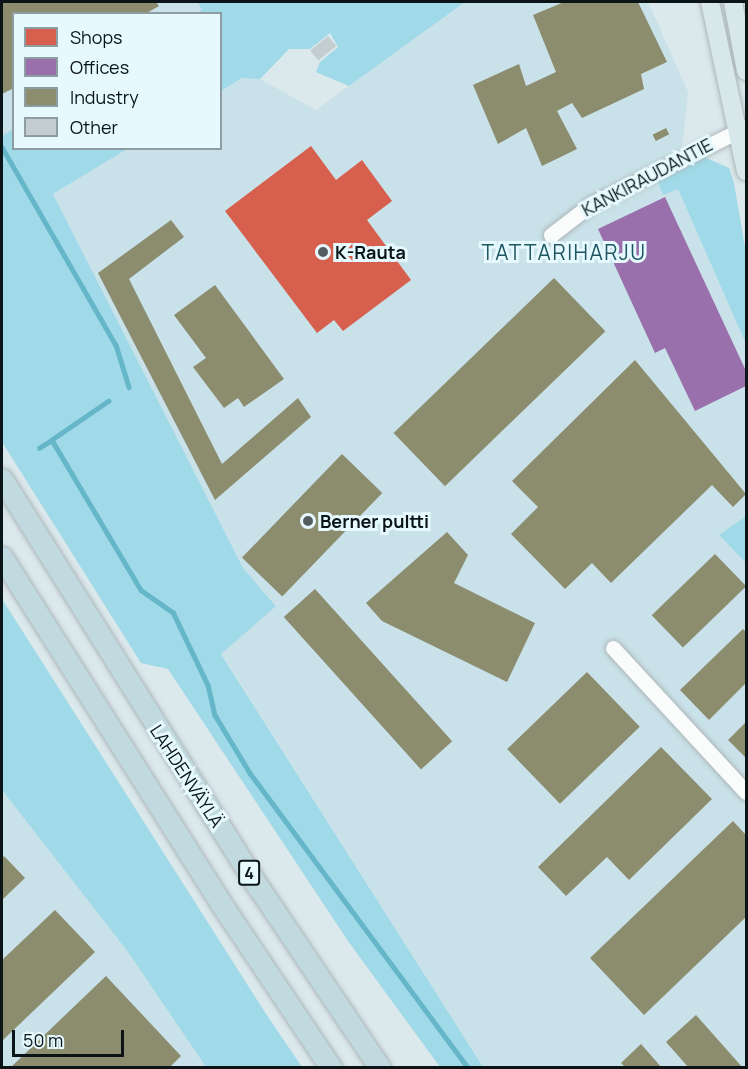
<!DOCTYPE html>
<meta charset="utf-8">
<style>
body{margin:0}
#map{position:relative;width:748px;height:1069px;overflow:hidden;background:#dbe8ec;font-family:Manrope,sans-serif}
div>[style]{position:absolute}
.built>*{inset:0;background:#c9e1e8}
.green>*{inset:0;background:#a0d9e7}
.shops>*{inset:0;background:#d6604d}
.offices>*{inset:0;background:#9970ab}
.industry>*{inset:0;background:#8c8c6e;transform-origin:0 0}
.stream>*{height:4.5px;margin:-2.25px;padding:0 2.25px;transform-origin:2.25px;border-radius:2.25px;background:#65b6c8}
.building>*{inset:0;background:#c4ced1;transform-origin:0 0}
.roads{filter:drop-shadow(0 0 2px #acb6b9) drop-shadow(0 0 2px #acb6b9)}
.minor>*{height:15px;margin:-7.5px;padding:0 7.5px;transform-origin:7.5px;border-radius:7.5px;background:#fafcfc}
.major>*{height:18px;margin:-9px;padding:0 9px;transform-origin:9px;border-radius:9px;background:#d8e8ea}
.highway>*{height:21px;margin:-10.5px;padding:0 10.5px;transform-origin:10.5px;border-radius:10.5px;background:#c0dadf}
.dots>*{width:16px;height:16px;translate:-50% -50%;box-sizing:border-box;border:3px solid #e5f9fe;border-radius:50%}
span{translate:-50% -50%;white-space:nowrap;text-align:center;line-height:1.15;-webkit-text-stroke:6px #e5f9fe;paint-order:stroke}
.shield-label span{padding:2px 4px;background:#e5f9fe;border:2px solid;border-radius:4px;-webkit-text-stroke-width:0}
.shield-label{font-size:16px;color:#0b1416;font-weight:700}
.street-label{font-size:18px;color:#0b1416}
.poi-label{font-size:18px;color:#0b1416;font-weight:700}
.left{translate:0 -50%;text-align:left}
.quarter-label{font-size:21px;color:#1f5662;letter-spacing:1.5px}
.frame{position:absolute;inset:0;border:3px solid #0b1416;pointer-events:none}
.legend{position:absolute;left:12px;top:12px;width:210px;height:138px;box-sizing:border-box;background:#e5f9fe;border:2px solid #8e9da1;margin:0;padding:8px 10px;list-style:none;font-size:18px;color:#0b1416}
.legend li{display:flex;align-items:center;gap:12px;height:30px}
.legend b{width:30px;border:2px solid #8e9da1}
.scale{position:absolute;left:12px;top:1030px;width:112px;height:27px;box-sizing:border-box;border:3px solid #0b1416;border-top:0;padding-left:8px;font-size:18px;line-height:21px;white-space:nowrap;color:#0b1416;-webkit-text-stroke:4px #e5f9fe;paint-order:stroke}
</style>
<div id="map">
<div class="built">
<i style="clip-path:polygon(2px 2px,198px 2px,202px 10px,197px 14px,14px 14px,13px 129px,2px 136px)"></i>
<i style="clip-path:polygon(465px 2px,648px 2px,688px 92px,678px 189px,746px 344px,746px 516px,719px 535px,746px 563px,746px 1067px,483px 1067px,221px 653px,276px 605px,243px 568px,53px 194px,127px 149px,220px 148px,221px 91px,242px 78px,260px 79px,316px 110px)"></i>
<i style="clip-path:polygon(2px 790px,128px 952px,206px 1067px,2px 1067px)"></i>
</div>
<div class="green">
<i style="clip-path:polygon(198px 2px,465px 2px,349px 86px,316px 72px,320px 62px,338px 47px,330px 33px,310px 49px,289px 49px,260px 79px,242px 78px,221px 91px,220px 14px,197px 13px,202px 10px)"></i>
<i style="clip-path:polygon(13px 129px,14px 148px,127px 149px,53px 194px,243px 568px,276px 606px,221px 654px,483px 1067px,440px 1067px,348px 941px,168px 669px,141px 663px,2px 442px,2px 136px)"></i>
<i style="clip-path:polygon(704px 157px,729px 168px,734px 183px,746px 253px,746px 344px,678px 189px,663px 195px,657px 179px)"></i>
<i style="clip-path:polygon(746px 516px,746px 563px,719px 535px)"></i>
<i style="clip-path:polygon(2px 599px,268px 1017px,302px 1067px,206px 1067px,128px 952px,2px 790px)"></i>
</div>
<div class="shops">
<i style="clip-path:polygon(311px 146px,336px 180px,362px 160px,392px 201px,367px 220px,411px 280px,343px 331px,334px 320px,317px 333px,225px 211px)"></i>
</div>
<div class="offices">
<i style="clip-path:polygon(665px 197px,746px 371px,746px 386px,695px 411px,665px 348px,655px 353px,598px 229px)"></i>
</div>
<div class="industry">
<i style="clip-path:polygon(2px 2px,156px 2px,159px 6px,145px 14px,14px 14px,14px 88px,2px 94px)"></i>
<i style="clip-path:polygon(564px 2px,638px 2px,667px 62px,641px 74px,644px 89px,582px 118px,572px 103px,557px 111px,577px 149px,542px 166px,526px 128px,498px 144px,473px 85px,519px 64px,526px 86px,556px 72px,533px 15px)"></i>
<i style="left:666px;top:128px;width:7px;height:15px;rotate:63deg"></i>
<i style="clip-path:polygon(171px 220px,184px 237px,129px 279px,222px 464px,298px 398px,311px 417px,215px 500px,98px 273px)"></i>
<i style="left:554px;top:278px;width:74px;height:223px;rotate:46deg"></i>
<i style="clip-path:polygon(215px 285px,284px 379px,244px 407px,238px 398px,224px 408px,193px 367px,206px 358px,174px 315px)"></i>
<i style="clip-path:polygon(635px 360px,746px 494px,733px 507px,712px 485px,611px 583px,592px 563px,565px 589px,511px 534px,538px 507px,512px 481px)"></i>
<i style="left:342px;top:454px;width:56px;height:144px;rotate:44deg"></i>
<i style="clip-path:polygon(447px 532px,468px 555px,454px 583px,535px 623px,507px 682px,382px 621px,366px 603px)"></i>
<i style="left:715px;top:554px;width:45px;height:88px;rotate:46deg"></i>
<i style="left:315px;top:589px;width:205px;height:42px;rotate:48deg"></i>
<i style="clip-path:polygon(743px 629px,746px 632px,746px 683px,709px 720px,680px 690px)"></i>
<i style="left:587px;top:672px;width:76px;height:111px;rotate:46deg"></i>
<i style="clip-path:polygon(746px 722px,746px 758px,728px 740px)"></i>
<i style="clip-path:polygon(661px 747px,712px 799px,629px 880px,607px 857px,566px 896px,538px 867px)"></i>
<i style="clip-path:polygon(733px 821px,746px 835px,746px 917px,644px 1015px,590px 958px)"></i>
<i style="clip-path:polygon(4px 856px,25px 878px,2px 900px,2px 859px)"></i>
<i style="clip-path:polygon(55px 910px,95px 952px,2px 1041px,2px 960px)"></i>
<i style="clip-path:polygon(106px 976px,181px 1056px,169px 1068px,10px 1068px)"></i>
<i style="clip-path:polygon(696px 1015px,743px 1068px,689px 1068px,666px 1042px)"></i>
<i style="clip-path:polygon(641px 1044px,662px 1068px,626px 1068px,621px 1063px)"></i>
</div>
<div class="stream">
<i style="left:2px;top:147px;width:228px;rotate:60.1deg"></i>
<i style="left:116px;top:345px;width:44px;rotate:72.8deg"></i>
<i style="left:109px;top:401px;width:69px;rotate:145.6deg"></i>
<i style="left:52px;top:440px;width:174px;rotate:59.3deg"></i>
<i style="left:141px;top:590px;width:39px;rotate:35deg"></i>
<i style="left:173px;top:612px;width:81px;rotate:64.4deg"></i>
<i style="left:208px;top:685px;width:31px;rotate:77deg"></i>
<i style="left:215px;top:715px;width:68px;rotate:58.9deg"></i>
<i style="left:250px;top:773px;width:367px;rotate:53.5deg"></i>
<i style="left:39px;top:448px;width:15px;rotate:-32deg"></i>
</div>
<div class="building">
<i style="left:328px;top:36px;width:13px;height:23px;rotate:51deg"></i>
</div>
<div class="roads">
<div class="minor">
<i style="left:551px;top:235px;width:49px;rotate:-37.6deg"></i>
<i style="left:590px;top:205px;width:174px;rotate:-26.6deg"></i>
<i style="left:613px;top:648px;width:196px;rotate:47.3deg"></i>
</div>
<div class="major">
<i style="left:710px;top:2px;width:173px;rotate:78deg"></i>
<i style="left:733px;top:2px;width:70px;rotate:79.3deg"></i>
</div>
<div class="highway">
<i style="left:2px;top:479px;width:483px;rotate:57.9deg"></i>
<i style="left:259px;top:888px;width:217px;rotate:56.1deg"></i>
<i style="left:2px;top:557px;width:419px;rotate:57.7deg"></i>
<i style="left:226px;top:911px;width:189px;rotate:56.2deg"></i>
</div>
</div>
<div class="dots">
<i style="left:323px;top:252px;background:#545e61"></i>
<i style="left:308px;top:521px;background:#545e61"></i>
</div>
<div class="shield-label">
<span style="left:249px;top:873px">4</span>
</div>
<div class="street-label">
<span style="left:647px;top:177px;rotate:-28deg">KANKIRAUDANTIE</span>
<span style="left:187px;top:776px;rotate:57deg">LAHDENVÄYLÄ</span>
</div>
<div class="poi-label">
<span class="left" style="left:335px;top:252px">K-Rauta</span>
<span class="left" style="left:320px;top:521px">Berner pultti</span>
</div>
<div class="quarter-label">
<span style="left:564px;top:252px">TATTARIHARJU</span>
</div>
<div class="frame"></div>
<ul class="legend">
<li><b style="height:16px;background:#d6604d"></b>Shops</li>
<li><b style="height:16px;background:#9970ab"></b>Offices</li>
<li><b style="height:16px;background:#8c8c6e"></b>Industry</li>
<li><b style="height:16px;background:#c4ced1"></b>Other</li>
</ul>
<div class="scale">50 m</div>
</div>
